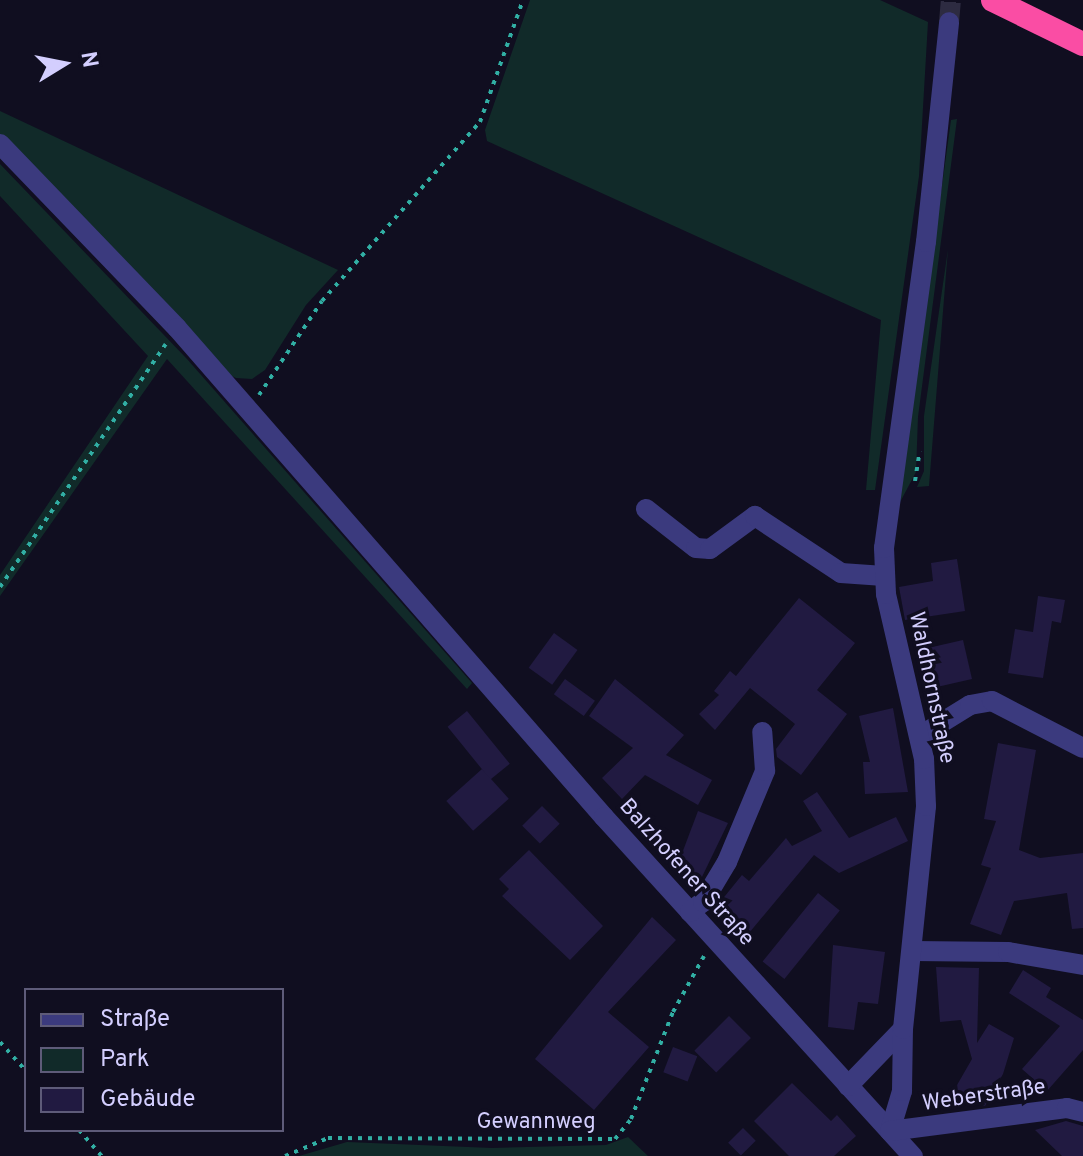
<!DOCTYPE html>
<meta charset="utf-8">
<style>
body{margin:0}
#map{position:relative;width:1083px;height:1156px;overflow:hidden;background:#100e20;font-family:Overpass,sans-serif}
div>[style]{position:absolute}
.green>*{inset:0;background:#112a29}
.building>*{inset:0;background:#211a41;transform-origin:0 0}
.minor-tunnel>*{height:20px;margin-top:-10px;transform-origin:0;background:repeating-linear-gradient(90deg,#2d2b41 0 20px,transparent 0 30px)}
.path>*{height:4px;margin-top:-2px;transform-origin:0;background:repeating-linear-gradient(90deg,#31afa4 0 4px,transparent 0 10px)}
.minor>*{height:20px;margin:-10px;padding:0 10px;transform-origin:10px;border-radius:10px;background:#3b3a7e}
.highway>*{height:24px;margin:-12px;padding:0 12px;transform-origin:12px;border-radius:12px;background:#fa4da4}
span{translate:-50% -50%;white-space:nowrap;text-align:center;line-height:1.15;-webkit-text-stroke:7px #100e20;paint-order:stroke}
.street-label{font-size:22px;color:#d3cefe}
.legend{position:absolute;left:24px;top:988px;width:260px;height:144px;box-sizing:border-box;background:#100e20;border:2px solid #5e5b79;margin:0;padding:10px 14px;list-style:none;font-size:24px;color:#d3cefe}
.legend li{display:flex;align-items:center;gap:16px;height:40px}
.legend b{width:40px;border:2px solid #5e5b79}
.north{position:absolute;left:24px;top:24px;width:80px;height:80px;-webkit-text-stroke:6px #100e20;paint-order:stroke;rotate:80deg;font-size:22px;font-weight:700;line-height:32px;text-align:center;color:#d3cefe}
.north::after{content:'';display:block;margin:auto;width:28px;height:36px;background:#d3cefe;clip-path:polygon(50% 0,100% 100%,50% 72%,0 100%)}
</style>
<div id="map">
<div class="green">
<i style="clip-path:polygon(530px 0,880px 0,928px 22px,919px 176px,875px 490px,866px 490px,881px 320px,487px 141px,485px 130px)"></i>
<i style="clip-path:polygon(0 111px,338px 270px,306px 305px,265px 370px,252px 379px,236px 378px,222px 371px,0 139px)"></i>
<i style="clip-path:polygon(957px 119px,918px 417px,916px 472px,898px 506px,951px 120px)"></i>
<i style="clip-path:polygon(0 164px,187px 359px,472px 683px,467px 689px,167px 359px,0 596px,0 575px,148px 356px,0 196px)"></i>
<i style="clip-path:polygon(948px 249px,929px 486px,917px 487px,924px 471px,924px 416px)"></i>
<i style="clip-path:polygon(628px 1137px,648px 1156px,299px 1156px,347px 1142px,492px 1148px,606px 1145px)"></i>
</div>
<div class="building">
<i style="clip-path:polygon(957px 559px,965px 611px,905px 620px,899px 587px,933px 581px,931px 563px)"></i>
<i style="clip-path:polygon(1038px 596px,1065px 600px,1061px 623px,1052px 621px,1043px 678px,1008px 673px,1015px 629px,1033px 632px)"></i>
<i style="clip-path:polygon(799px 598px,855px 643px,817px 690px,847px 714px,801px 775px,777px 757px,776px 749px,795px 724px,750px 688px,715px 730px,699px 714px,719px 695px,714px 691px,730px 671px,736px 676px)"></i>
<i style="left:554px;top:633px;width:29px;height:43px;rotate:36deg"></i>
<i style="left:963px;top:640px;width:40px;height:36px;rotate:77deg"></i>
<i style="left:565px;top:679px;width:37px;height:19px;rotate:36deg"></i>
<i style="clip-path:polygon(615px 679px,684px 735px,666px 755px,712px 780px,698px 805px,645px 775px,622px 799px,602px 778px,633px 748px,589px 716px)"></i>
<i style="clip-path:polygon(893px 708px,908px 792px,865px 794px,863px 762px,870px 762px,859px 716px)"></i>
<i style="left:467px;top:711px;width:68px;height:25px;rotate:51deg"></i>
<i style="clip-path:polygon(998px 743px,1036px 750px,1019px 850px,1040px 858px,1083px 853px,1083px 928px,1072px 929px,1067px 893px,1014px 901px,1001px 935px,970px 924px,991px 868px,981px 865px,996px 821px,984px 819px)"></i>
<i style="left:482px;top:769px;width:40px;height:48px;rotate:48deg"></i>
<i style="clip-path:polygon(817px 792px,849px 838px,896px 817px,908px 841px,839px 873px,814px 855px,744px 939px,712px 912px,742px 875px,749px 881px,786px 838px,792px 846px,822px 831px,803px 801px)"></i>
<i style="left:542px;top:806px;width:25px;height:28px;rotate:45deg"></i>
<i style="clip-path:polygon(698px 811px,728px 823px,700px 881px,675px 872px)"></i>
<i style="clip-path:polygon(529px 850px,603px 926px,570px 960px,502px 896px,509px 889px,499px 879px)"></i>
<i style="left:818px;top:893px;width:28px;height:88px;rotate:39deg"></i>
<i style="clip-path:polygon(652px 917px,676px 940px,608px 1012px,649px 1047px,594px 1110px,535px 1059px)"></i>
<i style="clip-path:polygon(833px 945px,885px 952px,878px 1004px,858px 1002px,854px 1030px,828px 1027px)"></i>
<i style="clip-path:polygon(936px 967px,979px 968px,977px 1043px,989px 1024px,1014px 1038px,1003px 1074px,985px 1106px,953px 1092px,972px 1059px,961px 1020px,940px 1022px)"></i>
<i style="clip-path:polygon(1023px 970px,1051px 988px,1046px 997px,1083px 1020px,1083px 1050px,1047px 1091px,1022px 1069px,1060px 1026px,1009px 993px)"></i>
<i style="left:729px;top:1016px;width:31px;height:49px;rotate:45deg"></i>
<i style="left:673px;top:1047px;width:26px;height:27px;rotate:21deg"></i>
<i style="clip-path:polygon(792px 1083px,831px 1121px,837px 1115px,856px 1136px,834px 1156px,789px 1156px,754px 1121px)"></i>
<i style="clip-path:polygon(1066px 1121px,1083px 1126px,1083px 1156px,1062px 1156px,1035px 1130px)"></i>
<i style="left:743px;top:1128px;width:18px;height:21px;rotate:45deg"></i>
</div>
<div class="minor-tunnel">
<i style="left:949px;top:22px;width:22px;rotate:-85deg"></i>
</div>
<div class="path">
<i style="left:259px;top:395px;width:113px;rotate:-56.2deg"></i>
<i style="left:322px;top:301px;width:239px;rotate:-48.6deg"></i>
<i style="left:480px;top:122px;width:129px;rotate:-70.6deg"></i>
<i style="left:915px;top:481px;width:30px;rotate:-81deg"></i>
<i style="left:0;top:587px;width:294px;rotate:-55.7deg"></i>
<i style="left:0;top:1042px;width:39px;rotate:48deg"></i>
<i style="left:79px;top:1130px;width:35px;rotate:49deg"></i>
<i style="left:285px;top:1156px;width:47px;rotate:-22.7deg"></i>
<i style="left:328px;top:1138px;width:287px;rotate:0.2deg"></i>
<i style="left:615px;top:1139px;width:26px;rotate:-51deg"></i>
<i style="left:631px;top:1119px;width:115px;rotate:-68.6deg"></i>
<i style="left:673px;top:1012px;width:64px;rotate:-61deg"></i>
</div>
<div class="minor">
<i style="left:0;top:144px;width:255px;rotate:46.1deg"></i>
<i style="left:177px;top:328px;width:649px;rotate:48.87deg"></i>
<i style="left:604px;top:817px;width:459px;rotate:47.7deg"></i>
<i style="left:646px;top:509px;width:63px;rotate:38deg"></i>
<i style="left:696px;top:548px;width:14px;rotate:4deg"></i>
<i style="left:710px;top:549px;width:56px;rotate:-36.3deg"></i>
<i style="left:755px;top:516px;width:103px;rotate:33.5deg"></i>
<i style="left:841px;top:573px;width:43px;rotate:4deg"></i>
<i style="left:920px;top:736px;width:59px;rotate:-31.8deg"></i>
<i style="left:970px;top:705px;width:22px;rotate:-10deg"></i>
<i style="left:992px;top:701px;width:102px;rotate:27.3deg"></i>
<i style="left:690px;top:912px;width:16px;rotate:-38deg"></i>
<i style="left:703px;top:902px;width:47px;rotate:-59deg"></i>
<i style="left:727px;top:862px;width:99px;rotate:-67.3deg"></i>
<i style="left:765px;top:771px;width:39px;rotate:-94deg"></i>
<i style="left:913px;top:951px;width:95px;rotate:0.6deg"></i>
<i style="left:1008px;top:952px;width:76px;rotate:9.8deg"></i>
<i style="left:848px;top:1086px;width:79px;rotate:-46deg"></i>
<i style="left:890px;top:1131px;width:42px;rotate:-73.3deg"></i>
<i style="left:902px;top:1091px;width:62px;rotate:-89.1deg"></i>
<i style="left:903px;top:1029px;width:224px;rotate:-84.1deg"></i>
<i style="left:926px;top:806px;width:47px;rotate:-92.4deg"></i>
<i style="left:924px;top:759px;width:169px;rotate:-103deg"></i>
<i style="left:886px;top:594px;width:46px;rotate:-92.5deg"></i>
<i style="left:884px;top:548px;width:309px;rotate:-82.2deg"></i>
<i style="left:926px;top:242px;width:221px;rotate:-84deg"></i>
<i style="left:890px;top:1131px;width:178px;rotate:-7.4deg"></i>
<i style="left:1067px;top:1108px;width:16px;rotate:14deg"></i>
</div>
<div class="highway">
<i style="left:993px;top:0;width:100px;rotate:26.1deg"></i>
</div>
<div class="street-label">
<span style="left:931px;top:688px;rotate:78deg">Waldhornstraße</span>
<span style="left:686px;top:873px;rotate:48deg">Balzhofener Straße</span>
<span style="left:984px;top:1096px;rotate:-8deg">Weberstraße</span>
<span style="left:536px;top:1123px">Gewannweg</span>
</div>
<ul class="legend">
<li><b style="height:10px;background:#3b3a7e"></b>Straße</li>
<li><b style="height:22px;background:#112a29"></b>Park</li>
<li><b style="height:22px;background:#211a41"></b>Gebäude</li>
</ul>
<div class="north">N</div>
</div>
